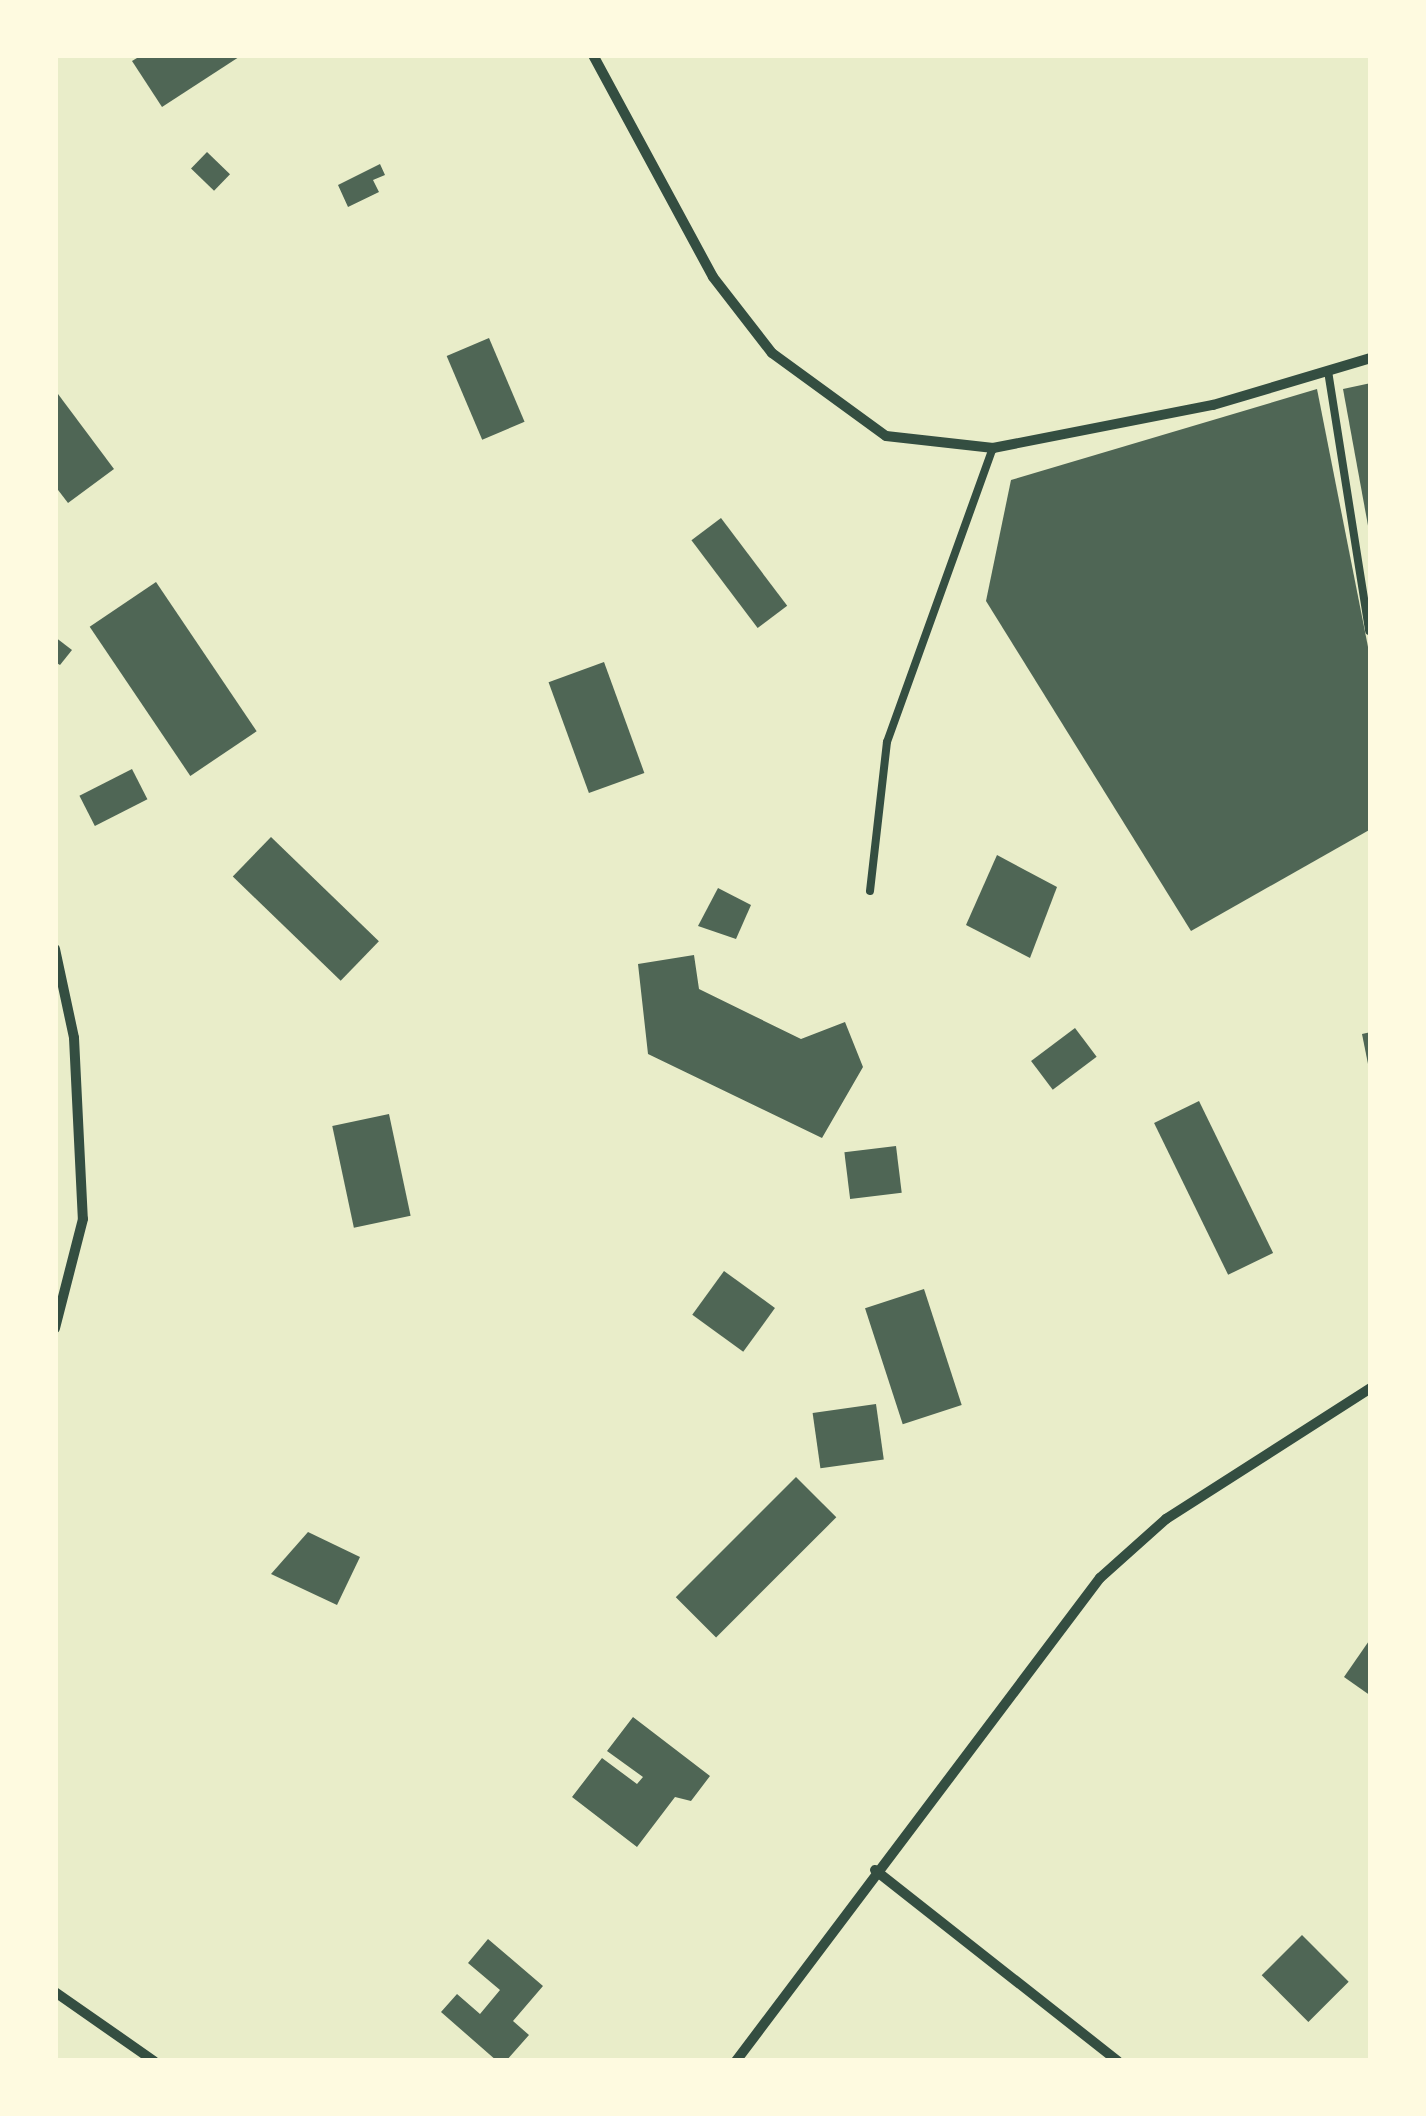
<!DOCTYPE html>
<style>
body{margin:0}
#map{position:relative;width:1426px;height:2116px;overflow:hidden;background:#e9edc9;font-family:"Open Sans",sans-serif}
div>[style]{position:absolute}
.building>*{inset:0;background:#4f6655;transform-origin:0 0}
.service>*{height:8px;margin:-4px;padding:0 4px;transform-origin:4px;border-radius:4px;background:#344e41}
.minor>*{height:10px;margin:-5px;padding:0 5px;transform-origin:5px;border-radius:5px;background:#344e41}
span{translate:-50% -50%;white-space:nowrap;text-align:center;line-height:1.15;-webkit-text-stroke:10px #fefae0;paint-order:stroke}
.frame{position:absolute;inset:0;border:58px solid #fefae0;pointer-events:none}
</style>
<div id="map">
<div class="building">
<i style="clip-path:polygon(142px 55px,242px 55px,162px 107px,132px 61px)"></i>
<i style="left:207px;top:152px;width:32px;height:23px;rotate:44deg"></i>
<i style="clip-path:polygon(380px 164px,385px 175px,373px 180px,379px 192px,348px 207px,338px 185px)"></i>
<i style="left:489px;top:338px;width:91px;height:46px;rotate:67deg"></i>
<i style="clip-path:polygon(1371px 383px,1371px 531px,1369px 531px,1343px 389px)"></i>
<i style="clip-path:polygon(1317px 389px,1371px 662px,1371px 829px,1191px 931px,986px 601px,1011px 480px)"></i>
<i style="clip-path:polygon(55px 390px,114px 469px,68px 503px,55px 486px)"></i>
<i style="left:721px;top:518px;width:110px;height:37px;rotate:53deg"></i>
<i style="left:156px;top:582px;width:180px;height:80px;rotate:56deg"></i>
<i style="clip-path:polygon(55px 637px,72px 650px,60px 665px,55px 662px)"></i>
<i style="left:604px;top:662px;width:118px;height:59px;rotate:70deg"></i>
<i style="left:132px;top:769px;width:34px;height:59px;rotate:63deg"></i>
<i style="left:271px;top:837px;width:150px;height:55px;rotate:44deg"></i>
<i style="clip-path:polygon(997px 855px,1057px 887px,1030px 958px,966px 925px)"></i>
<i style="clip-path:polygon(718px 888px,751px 905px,736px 939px,698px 926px)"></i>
<i style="clip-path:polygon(694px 955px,699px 989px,801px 1039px,845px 1022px,863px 1067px,822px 1138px,648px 1054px,638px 964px)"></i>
<i style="left:1075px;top:1028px;width:36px;height:55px;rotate:53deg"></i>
<i style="clip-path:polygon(1371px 1032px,1371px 1069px,1369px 1069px,1362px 1034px)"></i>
<i style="left:1199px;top:1101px;width:169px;height:50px;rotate:64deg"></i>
<i style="left:389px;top:1114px;width:104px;height:58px;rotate:78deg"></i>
<i style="left:896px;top:1146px;width:47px;height:52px;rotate:83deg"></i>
<i style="left:724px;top:1271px;width:63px;height:54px;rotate:36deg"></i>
<i style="left:924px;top:1289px;width:122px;height:62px;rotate:72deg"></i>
<i style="left:876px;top:1404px;width:56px;height:64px;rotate:82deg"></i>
<i style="left:796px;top:1477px;width:57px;height:170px;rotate:45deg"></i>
<i style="clip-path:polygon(308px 1532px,360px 1557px,337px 1605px,271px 1574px)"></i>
<i style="clip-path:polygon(1371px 1638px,1371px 1696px,1344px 1677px)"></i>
<i style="clip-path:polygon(633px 1717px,710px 1776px,691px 1801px,675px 1797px,637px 1847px,572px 1797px,602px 1758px,637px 1784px,643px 1777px,607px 1751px)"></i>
<i style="left:1302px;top:1935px;width:66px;height:57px;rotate:45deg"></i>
<i style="clip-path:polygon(488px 1939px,543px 1986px,513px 2021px,529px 2035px,506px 2061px,497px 2061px,441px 2012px,457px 1994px,480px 2014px,500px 1990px,468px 1963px)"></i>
</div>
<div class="service">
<i style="left:1328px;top:371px;width:263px;rotate:81deg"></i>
<i style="left:870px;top:891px;width:150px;rotate:-83.5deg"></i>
<i style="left:887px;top:742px;width:313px;rotate:-70.2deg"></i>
</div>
<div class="minor">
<i style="left:593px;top:55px;width:252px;rotate:61.6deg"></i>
<i style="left:713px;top:277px;width:96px;rotate:52.2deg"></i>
<i style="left:772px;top:353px;width:141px;rotate:36.1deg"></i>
<i style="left:886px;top:436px;width:108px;rotate:6.4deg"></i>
<i style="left:993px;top:448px;width:224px;rotate:-11.1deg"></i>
<i style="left:1213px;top:405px;width:165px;rotate:-16.6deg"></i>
<i style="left:55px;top:949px;width:91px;rotate:77.9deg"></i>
<i style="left:74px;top:1038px;width:181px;rotate:87.2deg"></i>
<i style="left:83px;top:1219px;width:113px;rotate:104.4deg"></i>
<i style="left:875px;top:1870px;width:309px;rotate:38.2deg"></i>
<i style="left:55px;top:1992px;width:121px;rotate:34.9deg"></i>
<i style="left:736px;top:2061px;width:605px;rotate:-53deg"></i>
<i style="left:1100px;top:1578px;width:89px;rotate:-41.8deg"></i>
<i style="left:1166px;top:1519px;width:243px;rotate:-32.6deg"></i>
</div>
<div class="frame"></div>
</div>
